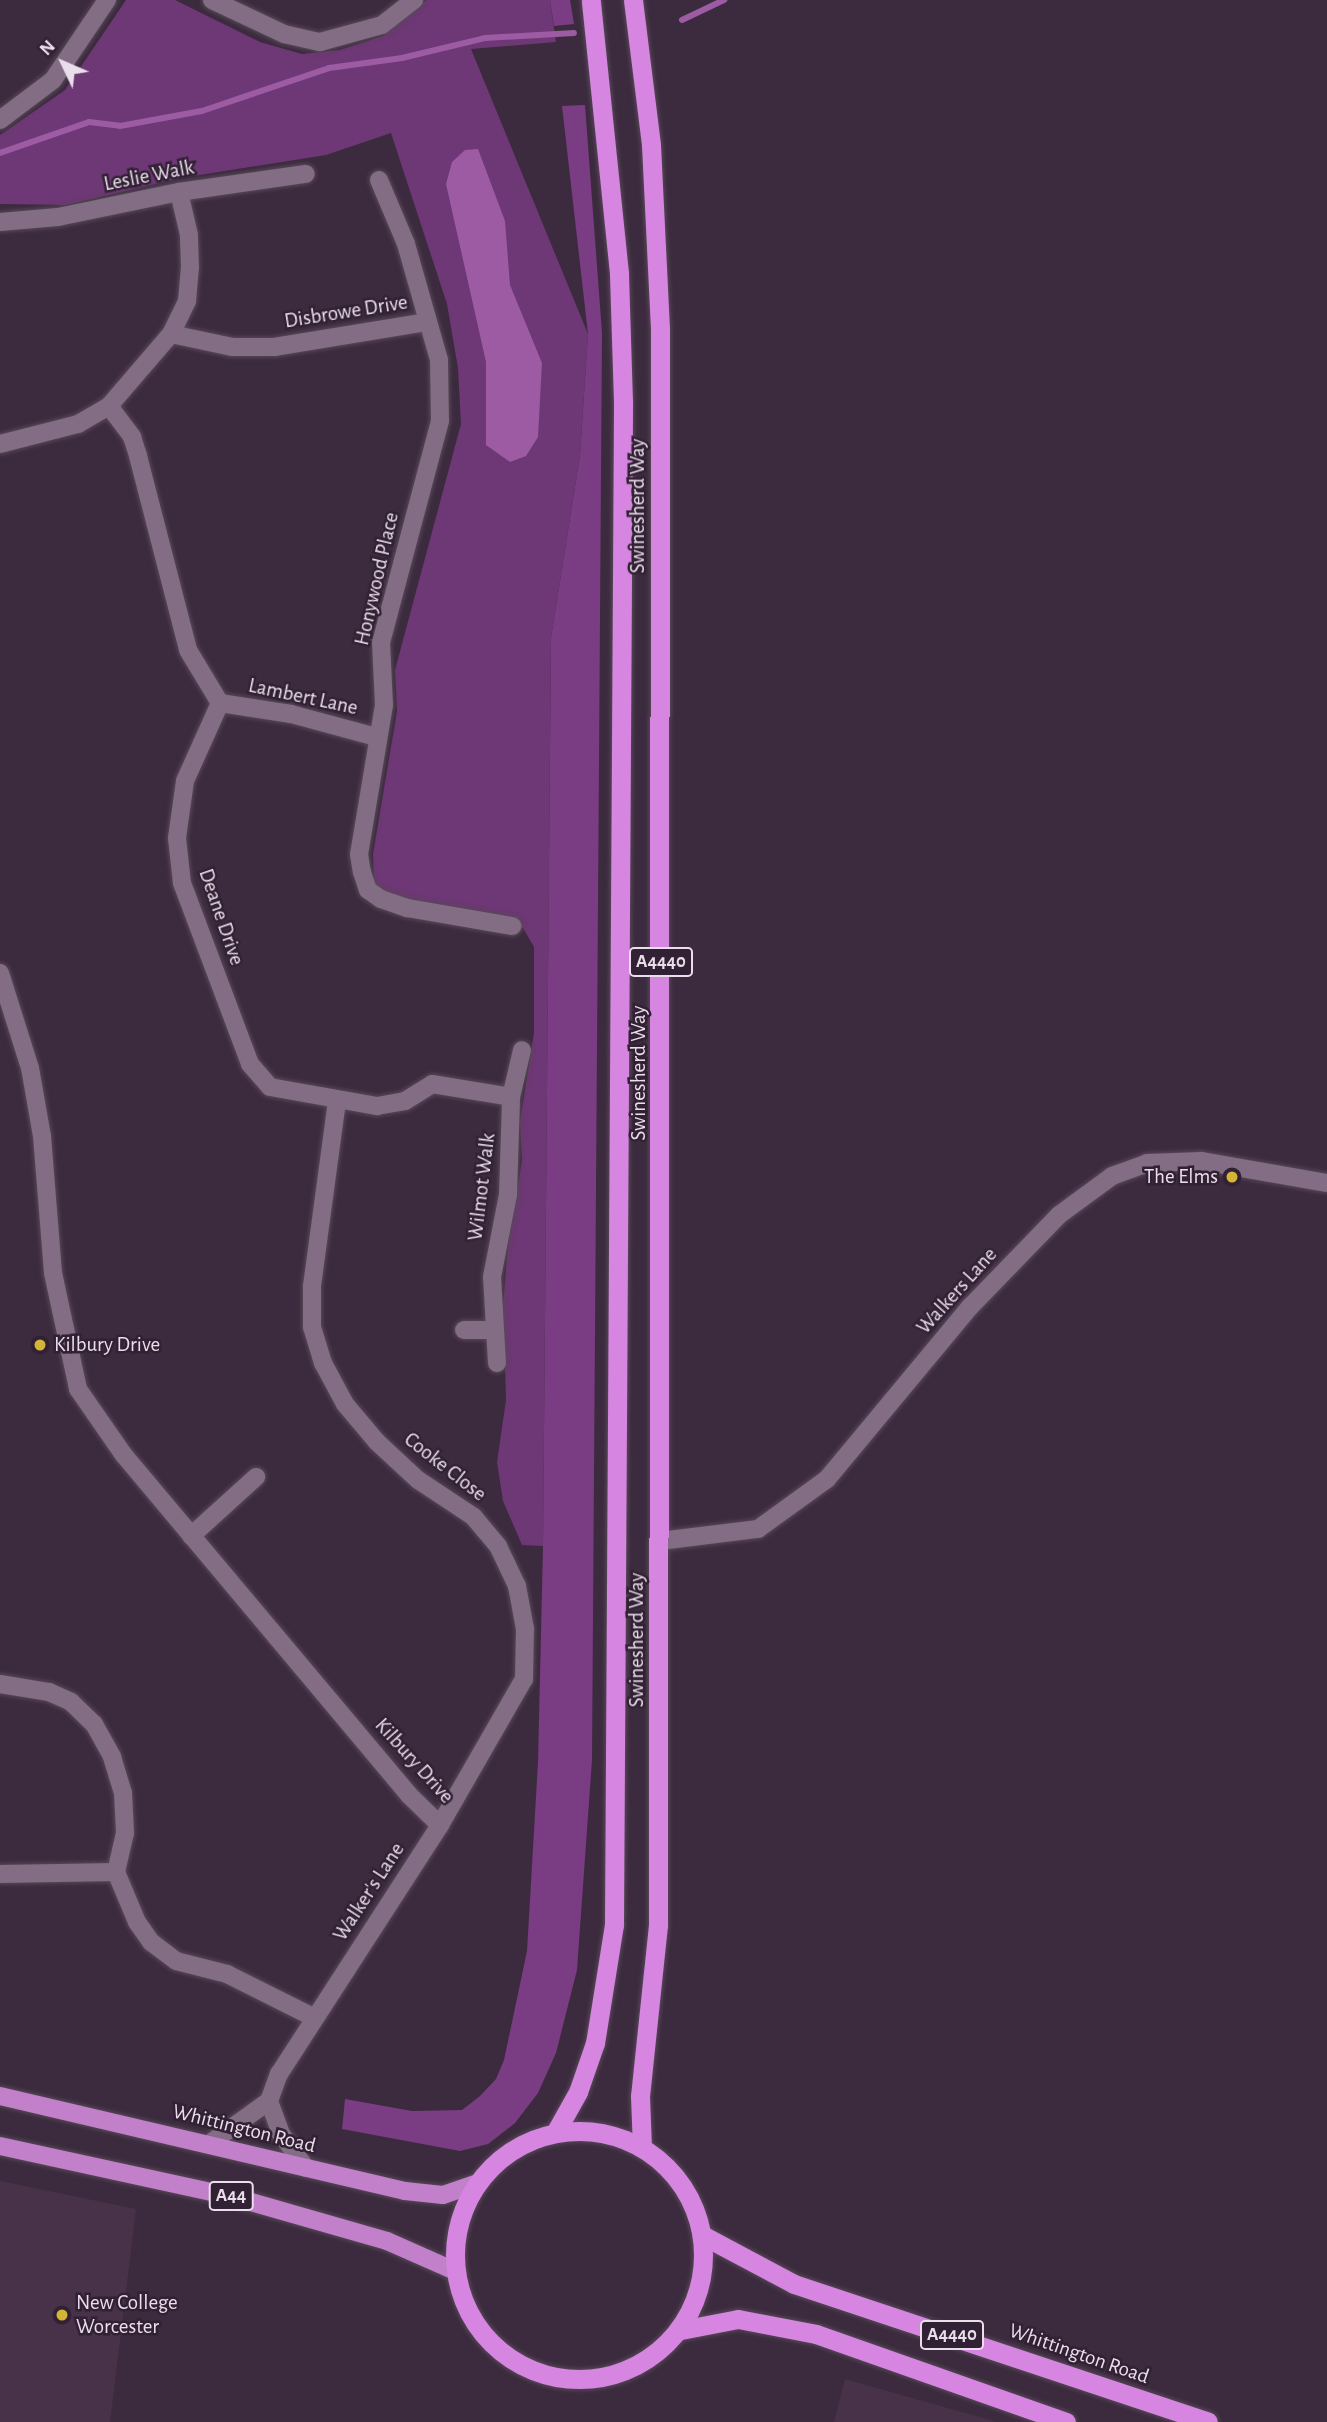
<!DOCTYPE html>
<style>
body{margin:0}
#map{position:relative;width:1327px;height:2422px;overflow:hidden;background:#3c2b3e;font-family:"Alegreya Sans",sans-serif}
div>[style]{position:absolute}
.built>*{inset:0;background:#48324a}
.green>*{inset:0;background:#6e3775}
.forest>*{inset:0;background:#7a3c82}
.water>*{inset:0;background:#9c5ba3}
.stream>*{height:6px;margin:-3px;padding:0 3px;transform-origin:3px;border-radius:3px;background:#9c5ba3}
.roads{filter:drop-shadow(0 0 2px #574858) drop-shadow(0 0 2px #574858)}
.minor>*{height:18px;margin:-9px;padding:0 9px;transform-origin:9px;border-radius:9px;background:#826d84}
.primary>*{height:18px;margin:-9px;padding:0 9px;transform-origin:9px;border-radius:9px;background:#c180c9}
.trunk>*{height:19px;margin:-9.5px;padding:0 9.5px;transform-origin:9.5px;border-radius:9.5px;background:#d686e0}
.trunk>.ring{margin:-9.5px;padding:0;box-sizing:content-box;background:none;border:19px solid #d686e0;border-radius:50%}
.dots>*{width:19px;height:19px;translate:-50% -50%;box-sizing:border-box;border:4px solid #322134;border-radius:50%}
span{translate:-50% -50%;white-space:nowrap;text-align:center;line-height:1.15;-webkit-text-stroke:5px #322134;paint-order:stroke}
.shield-label span{padding:2px 5px;background:#322134;border:2px solid;border-radius:5px;-webkit-text-stroke-width:0}
.shield-label{font-size:19px;color:#eadeeb;font-weight:700}
.street-label{font-size:21px;color:#eadeeb}
.poi-label{font-size:21px;color:#eadeeb}
.right{translate:-100% -50%;text-align:right}
.left{translate:0 -50%;text-align:left}
.north{position:absolute;left:28px;top:28px;width:70px;height:70px;-webkit-text-stroke:5px #322134;paint-order:stroke;rotate:314deg;font-size:19px;font-weight:700;line-height:28px;text-align:center;color:#eadeeb}
.north::after{content:'';display:block;margin:auto;width:24px;height:32px;background:#eadeeb;clip-path:polygon(50% 0,100% 100%,50% 72%,0 100%)}
</style>
<div id="map">
<div class="built">
<i style="clip-path:polygon(0 2181px,136px 2209px,110px 2422px,0 2422px)"></i>
<i style="clip-path:polygon(845px 2379px,997px 2422px,834px 2422px)"></i>
</div>
<div class="green">
<i style="clip-path:polygon(126px 0,175px 0,260px 42px,302px 54px,340px 50px,383px 36px,426px 0,550px 0,556px 42px,471px 49px,588px 334px,580px 455px,551px 638px,543px 1546px,522px 1545px,503px 1501px,497px 1462px,506px 1400px,503px 1305px,508px 1246px,522px 1161px,520px 1122px,534px 1033px,534px 947px,523px 928px,413px 912px,374px 884px,373px 854px,397px 711px,395px 670px,461px 424px,458px 368px,447px 304px,391px 133px,326px 155px,181px 178px,66px 205px,0 204px,0 135px,65px 90px)"></i>
</div>
<div class="forest">
<i style="clip-path:polygon(550px 0,570px 0,574px 24px,554px 26px)"></i>
<i style="clip-path:polygon(585px 105px,602px 333px,592px 1760px,577px 1970px,556px 2053px,538px 2093px,515px 2123px,488px 2144px,460px 2151px,342px 2129px,345px 2099px,412px 2111px,462px 2110px,480px 2096px,496px 2079px,504px 2060px,527px 1951px,538px 1762px,543px 1546px,551px 638px,580px 455px,588px 334px,562px 106px)"></i>
</div>
<div class="water">
<i style="clip-path:polygon(478px 149px,505px 221px,510px 285px,542px 363px,538px 437px,526px 456px,510px 462px,486px 445px,486px 362px,446px 184px,452px 162px,465px 150px)"></i>
</div>
<div class="stream">
<i style="left:682px;top:20px;width:47px;rotate:-25.5deg"></i>
<i style="left:0;top:153px;width:94px;rotate:-19.2deg"></i>
<i style="left:89px;top:122px;width:31px;rotate:7deg"></i>
<i style="left:120px;top:126px;width:83px;rotate:-10.4deg"></i>
<i style="left:202px;top:111px;width:134px;rotate:-18.7deg"></i>
<i style="left:329px;top:68px;width:74px;rotate:-7.8deg"></i>
<i style="left:402px;top:58px;width:85px;rotate:-13.5deg"></i>
<i style="left:485px;top:38px;width:89px;rotate:-3.2deg"></i>
</div>
<div class="roads">
<div class="minor">
<i style="left:212px;top:0;width:80px;rotate:25.3deg"></i>
<i style="left:284px;top:34px;width:37px;rotate:13deg"></i>
<i style="left:320px;top:42px;width:64px;rotate:-15.3deg"></i>
<i style="left:382px;top:25px;width:41px;rotate:-38deg"></i>
<i style="left:0;top:120px;width:66px;rotate:-37deg"></i>
<i style="left:53px;top:80px;width:97px;rotate:-56deg"></i>
<i style="left:379px;top:180px;width:69px;rotate:67.1deg"></i>
<i style="left:406px;top:244px;width:121px;rotate:74.1deg"></i>
<i style="left:439px;top:360px;width:61px;rotate:89.1deg"></i>
<i style="left:440px;top:421px;width:229px;rotate:104.9deg"></i>
<i style="left:381px;top:642px;width:63px;rotate:87.3deg"></i>
<i style="left:384px;top:705px;width:151px;rotate:99.5deg"></i>
<i style="left:359px;top:854px;width:18px;rotate:81deg"></i>
<i style="left:362px;top:872px;width:19px;rotate:72deg"></i>
<i style="left:368px;top:890px;width:16px;rotate:35deg"></i>
<i style="left:381px;top:899px;width:28px;rotate:19deg"></i>
<i style="left:407px;top:908px;width:107px;rotate:9.7deg"></i>
<i style="left:0;top:222px;width:58px;rotate:-4.9deg"></i>
<i style="left:58px;top:217px;width:124px;rotate:-11.7deg"></i>
<i style="left:179px;top:192px;width:128px;rotate:-8.1deg"></i>
<i style="left:171px;top:334px;width:62px;rotate:12deg"></i>
<i style="left:232px;top:347px;width:42px"></i>
<i style="left:274px;top:347px;width:154px;rotate:-9.3deg"></i>
<i style="left:109px;top:406px;width:39px;rotate:53deg"></i>
<i style="left:132px;top:437px;width:20px;rotate:72deg"></i>
<i style="left:138px;top:456px;width:200px;rotate:75.5deg"></i>
<i style="left:188px;top:650px;width:62px;rotate:58.9deg"></i>
<i style="left:220px;top:703px;width:85px;rotate:114.2deg"></i>
<i style="left:185px;top:781px;width:58px;rotate:98deg"></i>
<i style="left:177px;top:838px;width:45px;rotate:83.7deg"></i>
<i style="left:182px;top:883px;width:193px;rotate:69.4deg"></i>
<i style="left:250px;top:1064px;width:30px;rotate:49deg"></i>
<i style="left:270px;top:1087px;width:109px;rotate:10.1deg"></i>
<i style="left:377px;top:1106px;width:28px;rotate:-10deg"></i>
<i style="left:405px;top:1101px;width:32px;rotate:-32deg"></i>
<i style="left:432px;top:1084px;width:80px;rotate:9.3deg"></i>
<i style="left:0;top:444px;width:81px;rotate:-14.4deg"></i>
<i style="left:78px;top:424px;width:36px;rotate:-30deg"></i>
<i style="left:109px;top:406px;width:95px;rotate:-49.3deg"></i>
<i style="left:171px;top:334px;width:37px;rotate:-64deg"></i>
<i style="left:187px;top:301px;width:34px;rotate:-85deg"></i>
<i style="left:190px;top:267px;width:32px;rotate:-92deg"></i>
<i style="left:189px;top:235px;width:44px;rotate:-103.1deg"></i>
<i style="left:220px;top:703px;width:72px;rotate:8.8deg"></i>
<i style="left:291px;top:714px;width:88px;rotate:15.1deg"></i>
<i style="left:0;top:973px;width:100px;rotate:72.5deg"></i>
<i style="left:30px;top:1068px;width:69px;rotate:80deg"></i>
<i style="left:42px;top:1136px;width:137px;rotate:85.4deg"></i>
<i style="left:53px;top:1273px;width:119px;rotate:77.8deg"></i>
<i style="left:78px;top:1389px;width:79px;rotate:55.3deg"></i>
<i style="left:123px;top:1454px;width:445px;rotate:50deg"></i>
<i style="left:409px;top:1795px;width:43px;rotate:44.1deg"></i>
<i style="left:464px;top:1330px;width:29px"></i>
<i style="left:497px;top:1363px;width:86px;rotate:-93.3deg"></i>
<i style="left:492px;top:1277px;width:84px;rotate:-79deg"></i>
<i style="left:508px;top:1195px;width:98px;rotate:-88.2deg"></i>
<i style="left:511px;top:1097px;width:48px;rotate:-76.8deg"></i>
<i style="left:191px;top:1536px;width:88px;rotate:-42.2deg"></i>
<i style="left:660px;top:1541px;width:99px;rotate:-7deg"></i>
<i style="left:758px;top:1529px;width:85px;rotate:-35.9deg"></i>
<i style="left:827px;top:1479px;width:224px;rotate:-50.3deg"></i>
<i style="left:970px;top:1307px;width:128px;rotate:-45.9deg"></i>
<i style="left:1059px;top:1215px;width:66px;rotate:-36.3deg"></i>
<i style="left:1112px;top:1176px;width:37px;rotate:-20deg"></i>
<i style="left:1147px;top:1163px;width:54px;rotate:-2.1deg"></i>
<i style="left:1201px;top:1161px;width:128px;rotate:9.9deg"></i>
<i style="left:0;top:1684px;width:50px;rotate:9.3deg"></i>
<i style="left:49px;top:1692px;width:24px;rotate:24deg"></i>
<i style="left:71px;top:1702px;width:32px;rotate:44deg"></i>
<i style="left:94px;top:1724px;width:38px;rotate:61deg"></i>
<i style="left:112px;top:1757px;width:38px;rotate:73deg"></i>
<i style="left:123px;top:1793px;width:40px;rotate:87.1deg"></i>
<i style="left:125px;top:1833px;width:40px;rotate:103deg"></i>
<i style="left:0;top:1874px;width:116px;rotate:-1deg"></i>
<i style="left:116px;top:1872px;width:54px;rotate:67.2deg"></i>
<i style="left:137px;top:1922px;width:24px;rotate:55deg"></i>
<i style="left:151px;top:1942px;width:31px;rotate:37deg"></i>
<i style="left:176px;top:1961px;width:53px;rotate:14.3deg"></i>
<i style="left:227px;top:1974px;width:98px;rotate:26.6deg"></i>
<i style="left:269px;top:2101px;width:35px;rotate:70deg"></i>
<i style="left:281px;top:2134px;width:42px;rotate:53.7deg"></i>
<i style="left:209px;top:2144px;width:74px;rotate:-35.6deg"></i>
<i style="left:269px;top:2101px;width:29px;rotate:-70deg"></i>
<i style="left:279px;top:2074px;width:297px;rotate:-57.1deg"></i>
<i style="left:440px;top:1825px;width:168px;rotate:-60.1deg"></i>
<i style="left:524px;top:1679px;width:50px;rotate:-88.9deg"></i>
<i style="left:525px;top:1629px;width:44px;rotate:-100.5deg"></i>
<i style="left:517px;top:1586px;width:44px;rotate:-115.4deg"></i>
<i style="left:498px;top:1546px;width:38px;rotate:-130deg"></i>
<i style="left:474px;top:1517px;width:67px;rotate:-146.5deg"></i>
<i style="left:418px;top:1480px;width:56px;rotate:-137.2deg"></i>
<i style="left:377px;top:1442px;width:50px;rotate:-130.1deg"></i>
<i style="left:345px;top:1404px;width:47px;rotate:-118.2deg"></i>
<i style="left:323px;top:1363px;width:38px;rotate:-107deg"></i>
<i style="left:312px;top:1327px;width:41px;rotate:-90deg"></i>
<i style="left:312px;top:1286px;width:188px;rotate:-82.3deg"></i>
</div>
<div class="primary">
<i style="left:0;top:2096px;width:416px;rotate:13.2deg"></i>
<i style="left:405px;top:2191px;width:38px;rotate:6deg"></i>
<i style="left:443px;top:2195px;width:36px;rotate:-19deg"></i>
<i style="left:0;top:2146px;width:235px;rotate:12.3deg"></i>
<i style="left:230px;top:2196px;width:163px;rotate:16deg"></i>
<i style="left:387px;top:2241px;width:74px;rotate:23.8deg"></i>
</div>
<div class="trunk">
<i style="left:633px;top:0;width:146px;rotate:82.9deg"></i>
<i style="left:651px;top:145px;width:184px;rotate:87.2deg"></i>
<i style="left:660px;top:329px;width:1596px;rotate:90.07deg"></i>
<i style="left:658px;top:1925px;width:172px;rotate:96deg"></i>
<i style="left:640px;top:2096px;width:51px;rotate:87.8deg"></i>
<i class="ring" style="left:455px;top:2131px;width:229px;height:229px"></i>
<i style="left:555px;top:2133px;width:47px;rotate:-60.7deg"></i>
<i style="left:578px;top:2092px;width:52px;rotate:-70.9deg"></i>
<i style="left:595px;top:2043px;width:120px;rotate:-80.9deg"></i>
<i style="left:614px;top:1925px;width:1523px;rotate:-89.66deg"></i>
<i style="left:623px;top:402px;width:129px;rotate:-91.8deg"></i>
<i style="left:619px;top:273px;width:274px;rotate:-95.9deg"></i>
<i style="left:702px;top:2235px;width:104px;rotate:28deg"></i>
<i style="left:794px;top:2284px;width:436px;rotate:18.4deg"></i>
<i style="left:681px;top:2330px;width:58px;rotate:-10.9deg"></i>
<i style="left:738px;top:2319px;width:79px;rotate:10.9deg"></i>
<i style="left:816px;top:2334px;width:265px;rotate:19.4deg"></i>
</div>
</div>
<div class="dots">
<i style="left:1232px;top:1177px;background:#d3b635"></i>
<i style="left:40px;top:1345px;background:#d3b635"></i>
<i style="left:62px;top:2315px;background:#d3b635"></i>
</div>
<div class="shield-label">
<span style="left:661px;top:962px">A4440</span>
<span style="left:231px;top:2196px">A44</span>
<span style="left:952px;top:2335px">A4440</span>
</div>
<div class="street-label">
<span style="left:149px;top:176px;rotate:-11deg">Leslie Walk</span>
<span style="left:346px;top:312px;rotate:-9deg">Disbrowe Drive</span>
<span style="left:638px;top:506px;rotate:-90deg">Swinesherd Way</span>
<span style="left:377px;top:579px;rotate:-77deg">Honywood Place</span>
<span style="left:303px;top:697px;rotate:12deg">Lambert Lane</span>
<span style="left:221px;top:917px;rotate:71deg">Deane Drive</span>
<span style="left:639px;top:1073px;rotate:-90deg">Swinesherd Way</span>
<span style="left:482px;top:1187px;rotate:-83deg">Wilmot Walk</span>
<span style="left:957px;top:1291px;rotate:-48deg">Walkers Lane</span>
<span style="left:445px;top:1467px;rotate:38deg">Cooke Close</span>
<span style="left:637px;top:1640px;rotate:-90deg">Swinesherd Way</span>
<span style="left:414px;top:1761px;rotate:48deg">Kilbury Drive</span>
<span style="left:369px;top:1892px;rotate:-57deg">Walker's Lane</span>
<span style="left:244px;top:2129px;rotate:14deg">Whittington Road</span>
<span style="left:1079px;top:2354px;rotate:19deg">Whittington Road</span>
</div>
<div class="poi-label">
<span class="right" style="left:1218px;top:1177px">The Elms</span>
<span class="left" style="left:54px;top:1345px">Kilbury Drive</span>
<span class="left" style="left:76px;top:2315px">New College<br>Worcester</span>
</div>
<div class="north">N</div>
</div>
